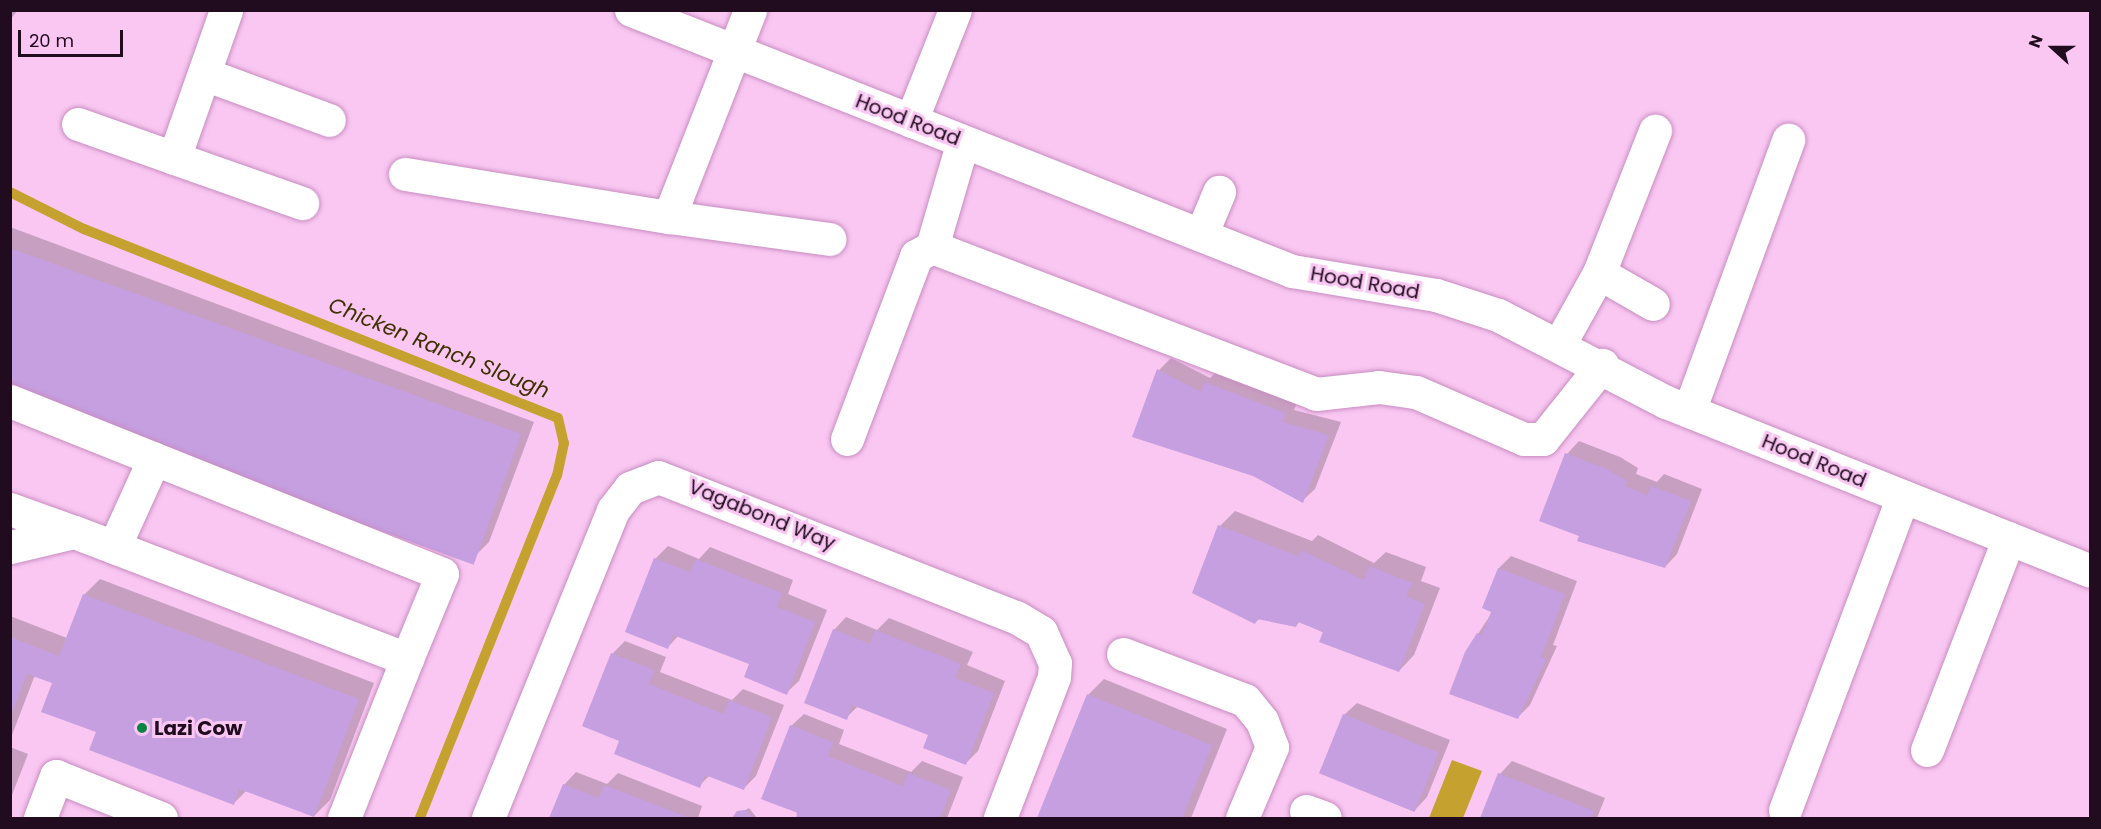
<!DOCTYPE html>
<style>
body{margin:0}
#map{position:relative;width:2101px;height:829px;overflow:hidden;background:#f9c7f2;font-family:Poppins,sans-serif}
div>[style]{position:absolute}
.water>*{inset:0;background:#c5a230}
.shadow>*{inset:0;background:#0003}
.stream>*{height:10px;margin:-5px;padding:0 5px;transform-origin:5px;border-radius:5px;background:#c5a230}
.building>*{inset:0;background:#c59fe0;transform-origin:0 0}
.roads{filter:drop-shadow(0 0 2px #c88cc0) drop-shadow(0 0 2px #c88cc0)}
.minor>*{height:33px;margin:-16.5px;padding:0 16.5px;transform-origin:16.5px;border-radius:16.5px;background:#fff}
.dots>*{width:16px;height:16px;translate:-50% -50%;box-sizing:border-box;border:3px solid #f9c7f2;border-radius:50%}
span{translate:-50% -50%;white-space:nowrap;text-align:center;line-height:1.15;-webkit-text-stroke:6px #f9c7f2;paint-order:stroke}
.street-label{font-size:20px;color:#210b1f}
.poi-label{font-size:20px;color:#210b1f;font-weight:700}
.left{translate:0 -50%;text-align:left}
.water-label{font-size:21px;color:#3e3000;font-style:italic}
.frame{position:absolute;inset:0;border:12px solid #210b1f;pointer-events:none}
.north{position:absolute;left:2023px;top:18px;width:60px;height:60px;-webkit-text-stroke:4px #f9c7f2;paint-order:stroke;rotate:291deg;font-size:16px;font-weight:700;line-height:24px;text-align:center;color:#210b1f}
.north::after{content:'';display:block;margin:auto;width:21px;height:27px;background:#210b1f;clip-path:polygon(50% 0,100% 100%,50% 72%,0 100%)}
.scale{position:absolute;left:18px;top:30px;width:105px;height:27px;box-sizing:border-box;border:3px solid #210b1f;border-top:0;padding-left:8px;font-size:18px;line-height:21px;white-space:nowrap;color:#210b1f;-webkit-text-stroke:4px #f9c7f2;paint-order:stroke}
</style>
<div id="map">
<div class="water">
<i style="clip-path:polygon(1452px 760px,1482px 771px,1463px 818px,1429px 818px)"></i>
</div>
<div class="shadow">
<i style="clip-path:polygon(10px 10px,18px 10px,10px 20px)"></i>
<i style="clip-path:polygon(10px 227px,534px 422px,489px 542px,474px 557px,10px 385px)"></i>
<i style="clip-path:polygon(1171px 358px,1210px 378px,1218px 370px,1298px 401px,1294px 410px,1341px 422px,1315px 489px,1302px 501px,1159px 370px)"></i>
<i style="clip-path:polygon(1579px 441px,1620px 457px,1638px 468px,1636px 474px,1657px 482px,1664px 474px,1702px 489px,1677px 554px,1665px 567px,1581px 535px,1567px 454px)"></i>
<i style="clip-path:polygon(1235px 511px,1312px 541px,1318px 535px,1374px 563px,1386px 552px,1426px 567px,1421px 581px,1440px 588px,1414px 655px,1399px 671px,1300px 621px,1296px 626px,1260px 618px,1255px 623px,1220px 526px)"></i>
<i style="clip-path:polygon(668px 546px,699px 559px,710px 547px,793px 580px,788px 594px,827px 610px,799px 681px,786px 693px,751px 663px,679px 635px,668px 647px,655px 559px)"></i>
<i style="clip-path:polygon(1511px 556px,1577px 581px,1553px 645px,1557px 646px,1530px 705px,1517px 718px,1478px 634px,1493px 611px,1499px 568px)"></i>
<i style="clip-path:polygon(100px 579px,374px 683px,330px 800px,314px 816px,247px 790px,234px 803px,98px 732px,54px 682px,35px 675px,10px 740px,10px 616px,67px 638px,84px 595px)"></i>
<i style="clip-path:polygon(846px 617px,877px 630px,889px 618px,973px 652px,967px 665px,1005px 681px,978px 751px,965px 764px,930px 734px,858px 706px,846px 718px,834px 630px)"></i>
<i style="clip-path:polygon(625px 641px,666px 657px,660px 672px,732px 700px,743px 689px,784px 705px,756px 776px,744px 788px,710px 775px,699px 786px,621px 740px,584px 726px,613px 653px)"></i>
<i style="clip-path:polygon(1104px 679px,1227px 729px,1191px 818px,1038px 818px,1088px 695px)"></i>
<i style="clip-path:polygon(1357px 703px,1450px 740px,1427px 797px,1415px 810px,1344px 715px)"></i>
<i style="clip-path:polygon(804px 714px,844px 730px,839px 744px,911px 772px,922px 761px,963px 777px,947px 818px,797px 818px,791px 726px)"></i>
<i style="clip-path:polygon(10px 747px,28px 754px,10px 800px)"></i>
<i style="clip-path:polygon(1512px 761px,1605px 798px,1597px 818px,1482px 818px,1500px 774px)"></i>
<i style="clip-path:polygon(576px 772px,607px 784px,618px 773px,702px 806px,698px 818px,551px 818px,564px 785px)"></i>
<i style="clip-path:polygon(749px 808px,757px 818px,734px 818px,737px 815px)"></i>
</div>
<div class="stream">
<i style="left:10px;top:192px;width:83px;rotate:26.6deg"></i>
<i style="left:84px;top:229px;width:510px;rotate:21.74deg"></i>
<i style="left:558px;top:418px;width:26px;rotate:77deg"></i>
<i style="left:564px;top:443px;width:33px;rotate:102deg"></i>
<i style="left:557px;top:475px;width:369px;rotate:111.8deg"></i>
</div>
<div class="building">
<i style="left:10px;top:248px;width:544px;height:139px;rotate:20deg"></i>
<i style="clip-path:polygon(1157px 369px,1201px 392px,1204px 382px,1286px 413px,1283px 422px,1329px 435px,1303px 503px,1253px 476px,1132px 437px)"></i>
<i style="clip-path:polygon(1565px 453px,1607px 469px,1627px 481px,1625px 486px,1647px 495px,1651px 486px,1691px 501px,1665px 568px,1577px 541px,1579px 536px,1539px 521px)"></i>
<i style="clip-path:polygon(1218px 525px,1298px 556px,1301px 550px,1364px 580px,1369px 566px,1412px 583px,1406px 596px,1425px 604px,1399px 672px,1319px 642px,1323px 632px,1298px 622px,1296px 627px,1257px 619px,1255px 624px,1192px 593px)"></i>
<i style="clip-path:polygon(654px 558px,690px 572px,696px 559px,782px 593px,777px 607px,815px 622px,787px 695px,744px 677px,749px 664px,673px 635px,668px 649px,625px 632px)"></i>
<i style="clip-path:polygon(1498px 568px,1565px 594px,1541px 657px,1546px 659px,1518px 719px,1449px 694px,1465px 652px,1477px 633px,1482px 635px,1491px 612px,1482px 608px)"></i>
<i style="clip-path:polygon(83px 594px,359px 699px,314px 817px,239px 789px,234px 805px,89px 750px,96px 732px,41px 712px,52px 683px,27px 674px,10px 717px,10px 637px,59px 656px)"></i>
<i style="clip-path:polygon(833px 629px,870px 644px,875px 630px,961px 664px,955px 678px,994px 693px,966px 765px,923px 748px,928px 735px,852px 705px,847px 720px,804px 703px)"></i>
<i style="clip-path:polygon(611px 653px,654px 670px,649px 684px,724px 714px,729px 700px,772px 717px,744px 790px,705px 775px,700px 788px,614px 754px,619px 741px,582px 726px)"></i>
<i style="clip-path:polygon(1087px 694px,1212px 745px,1182px 818px,1037px 818px)"></i>
<i style="left:1343px;top:714px;width:103px;height:64px;rotate:22deg"></i>
<i style="clip-path:polygon(790px 725px,833px 742px,828px 756px,903px 786px,908px 773px,951px 790px,940px 818px,796px 818px,798px 813px,761px 799px)"></i>
<i style="clip-path:polygon(1498px 773px,1594px 811px,1591px 818px,1480px 818px)"></i>
<i style="clip-path:polygon(563px 784px,599px 798px,604px 785px,690px 818px,549px 818px)"></i>
<i style="clip-path:polygon(745px 810px,753px 818px,732px 818px,737px 811px)"></i>
</div>
<div class="roads">
<div class="minor">
<i style="left:631px;top:10px;width:711px;rotate:21.55deg"></i>
<i style="left:1292px;top:271px;width:146px;rotate:9.5deg"></i>
<i style="left:1436px;top:295px;width:65px;rotate:17.9deg"></i>
<i style="left:1498px;top:315px;width:189px;rotate:27.4deg"></i>
<i style="left:1666px;top:402px;width:456px;rotate:21.7deg"></i>
<i style="left:204px;top:74px;width:133px;rotate:20.2deg"></i>
<i style="left:911px;top:121px;width:119px;rotate:-68.4deg"></i>
<i style="left:78px;top:124px;width:102px;rotate:19.5deg"></i>
<i style="left:174px;top:158px;width:157px;rotate:-70.6deg"></i>
<i style="left:174px;top:158px;width:136px;rotate:19.4deg"></i>
<i style="left:405px;top:174px;width:267px;rotate:9.3deg"></i>
<i style="left:669px;top:217px;width:222px;rotate:-68.6deg"></i>
<i style="left:669px;top:217px;width:162px;rotate:7.8deg"></i>
<i style="left:1201px;top:235px;width:47px;rotate:-67.3deg"></i>
<i style="left:932px;top:247px;width:110px;rotate:-73.7deg"></i>
<i style="left:1599px;top:273px;width:62px;rotate:29.9deg"></i>
<i style="left:1560px;top:343px;width:80px;rotate:-60.9deg"></i>
<i style="left:1599px;top:273px;width:153px;rotate:-68.5deg"></i>
<i style="left:10px;top:401px;width:465px;rotate:21.8deg"></i>
<i style="left:442px;top:574px;width:92px;rotate:112.4deg"></i>
<i style="left:407px;top:659px;width:356px;rotate:-159.1deg"></i>
<i style="left:74px;top:532px;width:66px;rotate:166.8deg"></i>
<i style="left:1689px;top:411px;width:289px;rotate:-69.9deg"></i>
<i style="left:847px;top:439px;width:196px;rotate:-69.3deg"></i>
<i style="left:916px;top:256px;width:18px;rotate:-29deg"></i>
<i style="left:932px;top:247px;width:411px;rotate:20.9deg"></i>
<i style="left:1316px;top:394px;width:63px;rotate:-6.3deg"></i>
<i style="left:1379px;top:387px;width:37px;rotate:8deg"></i>
<i style="left:1416px;top:392px;width:118px;rotate:23.5deg"></i>
<i style="left:1524px;top:439px;width:19px"></i>
<i style="left:1543px;top:439px;width:95px;rotate:-51.4deg"></i>
<i style="left:10px;top:509px;width:68px;rotate:19.8deg"></i>
<i style="left:114px;top:547px;width:97px;rotate:-65.6deg"></i>
<i style="left:1123px;top:654px;width:130px;rotate:20.7deg"></i>
<i style="left:1245px;top:700px;width:27px;rotate:51deg"></i>
<i style="left:1262px;top:721px;width:28px;rotate:69deg"></i>
<i style="left:1272px;top:747px;width:77px;rotate:112.9deg"></i>
<i style="left:1927px;top:750px;width:227px;rotate:-68.9deg"></i>
<i style="left:1785px;top:810px;width:335px;rotate:-69.4deg"></i>
<i style="left:1306px;top:811px;width:20px;rotate:20deg"></i>
<i style="left:40px;top:818px;width:45px;rotate:-69.1deg"></i>
<i style="left:56px;top:776px;width:113px;rotate:21.8deg"></i>
<i style="left:344px;top:818px;width:171px;rotate:-68.4deg"></i>
<i style="left:488px;top:818px;width:332px;rotate:-67.9deg"></i>
<i style="left:613px;top:510px;width:28px;rotate:-52deg"></i>
<i style="left:630px;top:488px;width:30px;rotate:-21deg"></i>
<i style="left:658px;top:477px;width:384px;rotate:21.4deg"></i>
<i style="left:1016px;top:617px;width:29px;rotate:31deg"></i>
<i style="left:1041px;top:632px;width:34px;rotate:66deg"></i>
<i style="left:1055px;top:663px;width:14px;rotate:94deg"></i>
<i style="left:1054px;top:677px;width:151px;rotate:111deg"></i>
</div>
</div>
<div class="dots">
<i style="left:142px;top:728px;background:#078540"></i>
</div>
<div class="street-label">
<span style="left:908px;top:120px;rotate:21deg">Hood Road</span>
<span style="left:1365px;top:283px;rotate:10deg">Hood Road</span>
<span style="left:1814px;top:461px;rotate:22deg">Hood Road</span>
<span style="left:762px;top:515px;rotate:22deg">Vagabond Way</span>
</div>
<div class="poi-label">
<span class="left" style="left:154px;top:728px">Lazi Cow</span>
</div>
<div class="water-label">
<span style="left:439px;top:348px;rotate:22deg">Chicken Ranch Slough</span>
</div>
<div class="frame"></div>
<div class="north">N</div>
<div class="scale">20 m</div>
</div>
